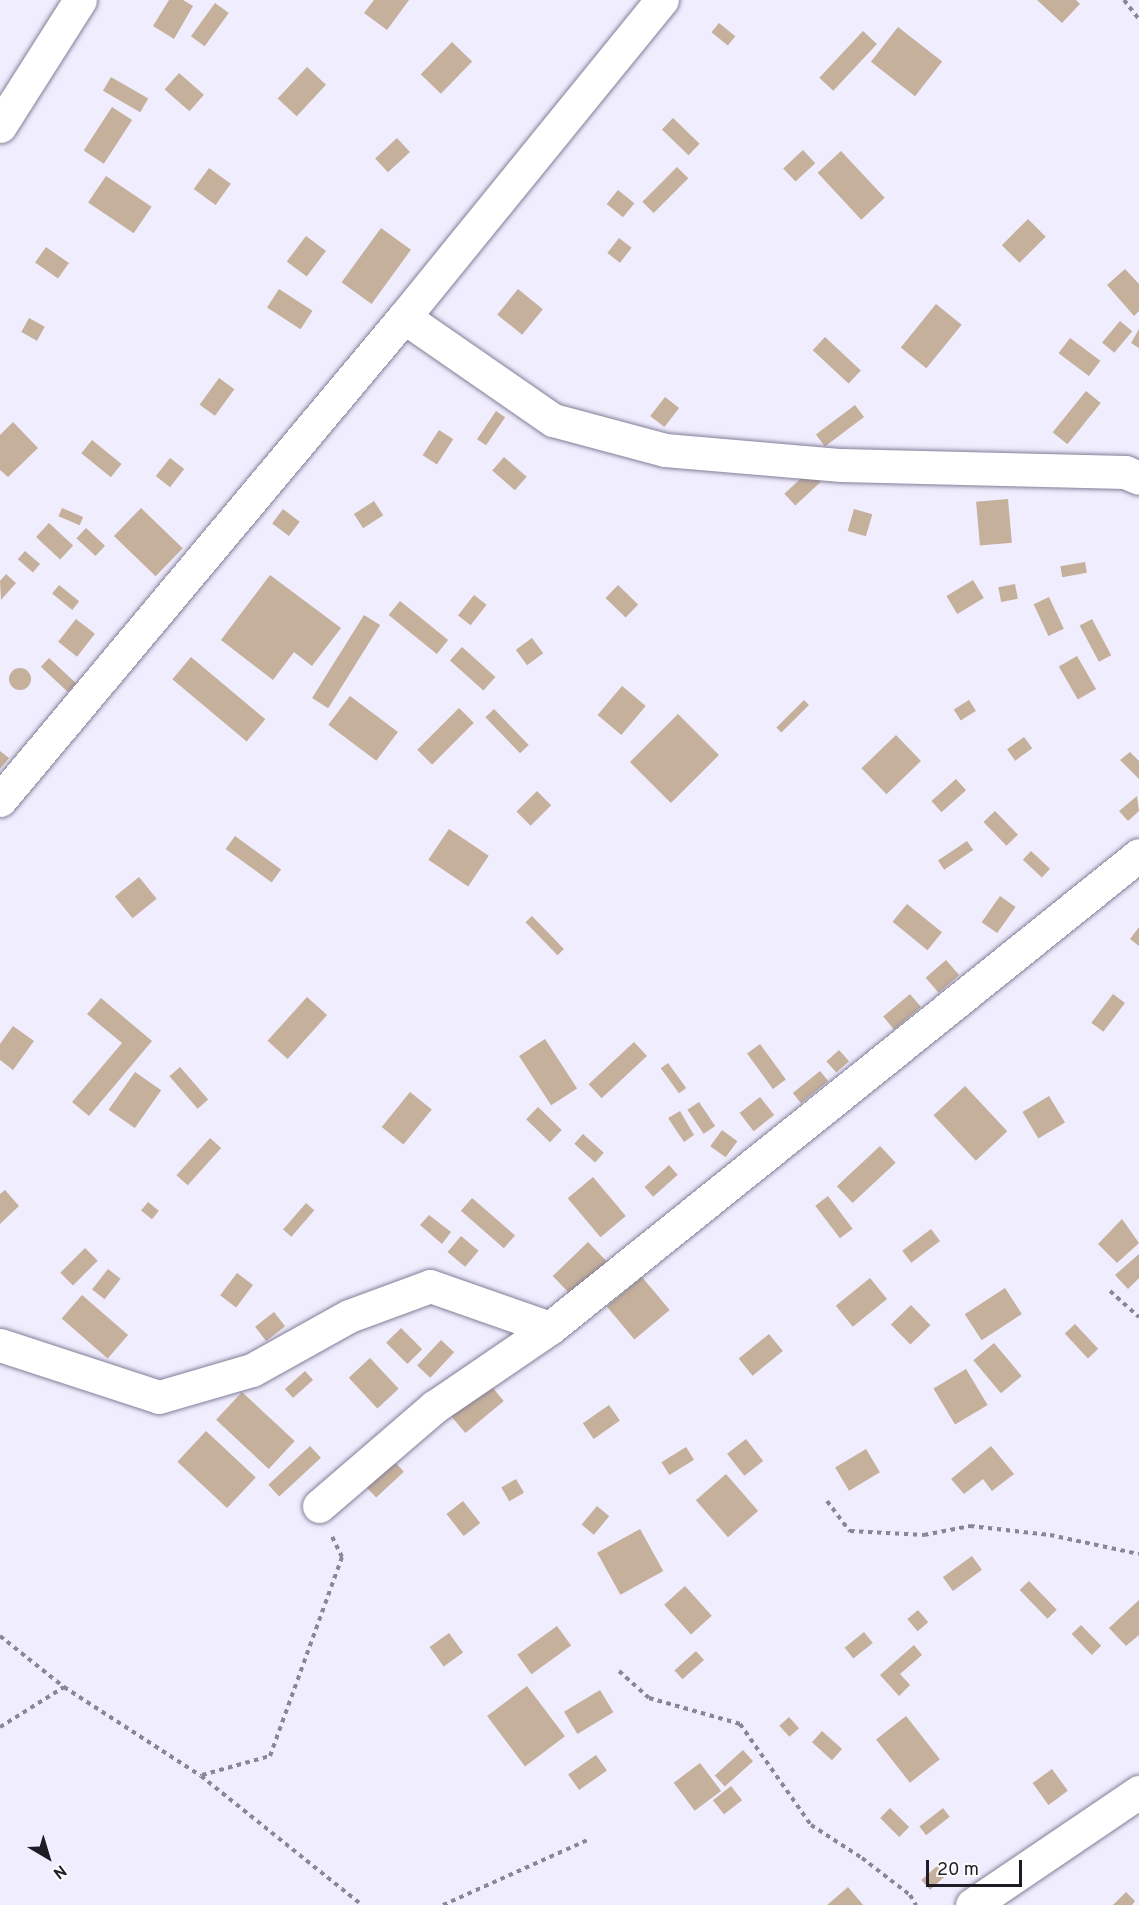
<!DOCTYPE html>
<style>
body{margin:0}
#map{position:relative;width:1139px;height:1905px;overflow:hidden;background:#f0edfe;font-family:Overpass,sans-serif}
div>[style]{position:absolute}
.building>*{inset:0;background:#c5b09b;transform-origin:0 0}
.round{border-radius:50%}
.path>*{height:4px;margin-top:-2px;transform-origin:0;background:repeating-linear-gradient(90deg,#898794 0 4.5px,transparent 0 9px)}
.roads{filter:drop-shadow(0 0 2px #837e97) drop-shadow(0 0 2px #837e97)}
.minor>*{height:33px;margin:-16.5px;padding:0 16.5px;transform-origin:16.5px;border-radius:16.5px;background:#fff}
span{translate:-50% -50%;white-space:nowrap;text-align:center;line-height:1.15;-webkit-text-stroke:5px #fcfcfc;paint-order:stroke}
.north{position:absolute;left:18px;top:1827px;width:60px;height:60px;-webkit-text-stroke:4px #fcfcfc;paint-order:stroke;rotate:142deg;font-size:16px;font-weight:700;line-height:24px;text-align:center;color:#1e1c25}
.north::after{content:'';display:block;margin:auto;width:21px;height:27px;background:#1e1c25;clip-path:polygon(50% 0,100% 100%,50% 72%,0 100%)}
.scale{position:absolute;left:926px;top:1860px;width:96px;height:27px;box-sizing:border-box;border:3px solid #1e1c25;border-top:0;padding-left:8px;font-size:18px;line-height:21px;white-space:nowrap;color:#1e1c25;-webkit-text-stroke:4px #fcfcfc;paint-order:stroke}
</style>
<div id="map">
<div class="building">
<i style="clip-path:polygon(169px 0,183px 0,193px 6px,174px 39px,153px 26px)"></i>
<i style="clip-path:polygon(374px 0,409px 0,387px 30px,364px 13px)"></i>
<i style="clip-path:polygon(1037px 0,1076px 0,1080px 4px,1062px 23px)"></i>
<i style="left:215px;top:3px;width:17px;height:41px;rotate:36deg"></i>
<i style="left:719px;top:23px;width:21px;height:12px;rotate:39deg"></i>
<i style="left:898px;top:27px;width:56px;height:44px;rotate:38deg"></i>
<i style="left:863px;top:31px;width:19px;height:64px;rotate:43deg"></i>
<i style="left:452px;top:42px;width:28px;height:45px;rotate:44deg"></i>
<i style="left:307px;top:67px;width:26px;height:43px;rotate:43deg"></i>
<i style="left:179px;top:73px;width:33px;height:22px;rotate:41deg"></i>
<i style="left:111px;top:77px;width:43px;height:16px;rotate:30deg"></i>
<i style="left:112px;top:107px;width:24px;height:52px;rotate:33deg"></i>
<i style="left:673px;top:118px;width:37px;height:16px;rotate:44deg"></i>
<i style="left:397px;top:138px;width:19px;height:30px;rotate:47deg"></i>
<i style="left:803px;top:150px;width:18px;height:27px;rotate:47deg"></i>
<i style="left:841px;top:151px;width:64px;height:32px;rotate:47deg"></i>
<i style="left:677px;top:167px;width:16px;height:49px;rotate:45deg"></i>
<i style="left:209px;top:168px;width:27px;height:26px;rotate:36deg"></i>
<i style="left:106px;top:176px;width:55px;height:32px;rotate:34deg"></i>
<i style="left:618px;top:190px;width:21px;height:18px;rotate:39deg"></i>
<i style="left:1028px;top:219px;width:25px;height:37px;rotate:45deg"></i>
<i style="left:381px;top:228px;width:37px;height:67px;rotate:36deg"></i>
<i style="left:306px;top:236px;width:25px;height:32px;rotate:37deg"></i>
<i style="left:619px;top:238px;width:16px;height:19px;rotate:38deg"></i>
<i style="left:46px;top:247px;width:28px;height:19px;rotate:35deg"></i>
<i style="clip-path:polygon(1125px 269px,1139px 284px,1139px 311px,1134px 316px,1107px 285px)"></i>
<i style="left:279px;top:289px;width:40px;height:22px;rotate:33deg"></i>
<i style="left:518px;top:289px;width:32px;height:33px;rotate:39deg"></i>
<i style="left:936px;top:304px;width:33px;height:56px;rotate:39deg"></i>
<i style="left:29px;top:318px;width:18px;height:16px;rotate:29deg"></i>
<i style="left:1120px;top:321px;width:16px;height:28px;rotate:40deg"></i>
<i style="clip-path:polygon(1139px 329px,1139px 348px,1131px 343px)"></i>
<i style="left:825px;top:337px;width:49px;height:18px;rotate:43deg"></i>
<i style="left:1070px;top:338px;width:38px;height:19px;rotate:37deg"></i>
<i style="left:219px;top:378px;width:19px;height:33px;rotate:36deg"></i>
<i style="left:1086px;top:391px;width:19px;height:53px;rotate:39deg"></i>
<i style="left:665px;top:397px;width:18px;height:24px;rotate:38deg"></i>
<i style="left:855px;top:405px;width:15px;height:49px;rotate:53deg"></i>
<i style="left:496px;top:411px;width:11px;height:34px;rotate:34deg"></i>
<i style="clip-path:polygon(13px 422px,38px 448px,8px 477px,0 470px,0 435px)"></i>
<i style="left:439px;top:430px;width:17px;height:30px;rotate:33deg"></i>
<i style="left:92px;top:440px;width:38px;height:17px;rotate:39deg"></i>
<i style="left:504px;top:457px;width:30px;height:18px;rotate:41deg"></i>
<i style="left:170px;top:458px;width:18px;height:23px;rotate:38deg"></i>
<i style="left:810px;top:470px;width:16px;height:35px;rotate:47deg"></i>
<i style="left:1008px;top:499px;width:44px;height:32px;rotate:85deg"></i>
<i style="left:374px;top:501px;width:17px;height:24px;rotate:57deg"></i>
<i style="left:62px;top:508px;width:23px;height:9px;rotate:23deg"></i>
<i style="left:141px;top:508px;width:58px;height:39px;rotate:44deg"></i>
<i style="left:283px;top:509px;width:21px;height:18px;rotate:37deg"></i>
<i style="left:854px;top:509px;width:19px;height:23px;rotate:16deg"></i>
<i style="left:49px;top:523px;width:33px;height:19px;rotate:43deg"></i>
<i style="left:86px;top:528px;width:26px;height:14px;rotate:43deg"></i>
<i style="left:25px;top:551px;width:20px;height:11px;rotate:41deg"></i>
<i style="left:1085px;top:562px;width:11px;height:25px;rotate:80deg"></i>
<i style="clip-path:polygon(6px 574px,16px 583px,1px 600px,0 581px)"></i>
<i style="clip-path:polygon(270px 575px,341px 628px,312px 666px,294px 652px,273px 680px,221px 640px)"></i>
<i style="left:973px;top:580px;width:21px;height:31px;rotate:59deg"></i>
<i style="left:1015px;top:584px;width:15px;height:17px;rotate:79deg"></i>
<i style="left:59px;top:585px;width:26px;height:11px;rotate:39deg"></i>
<i style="left:618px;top:585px;width:28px;height:18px;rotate:44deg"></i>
<i style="left:474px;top:595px;width:16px;height:26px;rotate:38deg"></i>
<i style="left:1049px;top:597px;width:35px;height:17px;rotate:65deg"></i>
<i style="left:400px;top:601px;width:62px;height:18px;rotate:39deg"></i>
<i style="left:364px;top:615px;width:19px;height:98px;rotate:32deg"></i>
<i style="left:76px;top:619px;width:24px;height:29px;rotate:38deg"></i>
<i style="left:1092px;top:619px;width:41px;height:14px;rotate:62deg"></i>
<i style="left:532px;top:638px;width:19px;height:20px;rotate:54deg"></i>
<i style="left:462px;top:647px;width:45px;height:18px;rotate:42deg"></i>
<i style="left:1077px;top:656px;width:38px;height:21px;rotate:60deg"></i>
<i style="left:191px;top:657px;width:97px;height:29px;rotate:40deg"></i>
<i style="left:49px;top:658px;width:37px;height:12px;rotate:43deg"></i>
<i class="round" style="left:9px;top:668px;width:22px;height:22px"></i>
<i style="left:622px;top:686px;width:31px;height:38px;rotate:40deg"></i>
<i style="left:350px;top:696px;width:60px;height:36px;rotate:37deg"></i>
<i style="left:804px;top:700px;width:7px;height:39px;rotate:45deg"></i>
<i style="left:969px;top:700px;width:13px;height:18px;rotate:58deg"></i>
<i style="left:459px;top:708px;width:21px;height:59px;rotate:45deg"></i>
<i style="left:494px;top:709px;width:50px;height:12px;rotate:46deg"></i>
<i style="left:678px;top:714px;width:58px;height:68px;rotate:45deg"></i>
<i style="left:896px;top:735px;width:36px;height:48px;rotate:46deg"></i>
<i style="left:1024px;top:737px;width:14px;height:21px;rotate:54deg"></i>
<i style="clip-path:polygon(0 751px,9px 758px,0 769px)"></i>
<i style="clip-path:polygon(1130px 752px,1139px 761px,1139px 779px,1120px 760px)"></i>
<i style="left:956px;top:779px;width:15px;height:33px;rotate:48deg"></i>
<i style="left:537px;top:791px;width:20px;height:29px;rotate:45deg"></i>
<i style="clip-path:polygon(1137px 796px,1139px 811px,1128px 821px,1119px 811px)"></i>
<i style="left:995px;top:811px;width:33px;height:16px;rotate:46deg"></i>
<i style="left:449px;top:829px;width:48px;height:37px;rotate:34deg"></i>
<i style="left:235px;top:836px;width:57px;height:16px;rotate:36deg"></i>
<i style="left:967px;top:841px;width:11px;height:35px;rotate:56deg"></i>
<i style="left:1031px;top:851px;width:26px;height:12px;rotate:43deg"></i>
<i style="left:139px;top:877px;width:28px;height:31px;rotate:51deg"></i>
<i style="left:1000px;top:896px;width:19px;height:32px;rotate:35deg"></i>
<i style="left:907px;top:904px;width:45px;height:23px;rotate:39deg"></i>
<i style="left:532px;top:916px;width:46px;height:9px;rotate:46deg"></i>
<i style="clip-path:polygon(1139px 927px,1139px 946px,1130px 939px)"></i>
<i style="left:946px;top:960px;width:20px;height:27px;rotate:49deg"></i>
<i style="left:910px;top:994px;width:17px;height:35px;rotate:50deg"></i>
<i style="left:1113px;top:994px;width:15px;height:36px;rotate:37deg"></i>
<i style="left:307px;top:997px;width:27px;height:59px;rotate:42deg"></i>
<i style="clip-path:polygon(101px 998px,152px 1041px,89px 1116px,72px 1102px,122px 1043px,87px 1014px)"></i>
<i style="clip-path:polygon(13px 1026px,34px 1041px,13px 1070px,0 1060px,0 1044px)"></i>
<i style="left:545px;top:1039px;width:59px;height:31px;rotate:57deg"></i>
<i style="left:634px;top:1042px;width:19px;height:62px;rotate:47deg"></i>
<i style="left:760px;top:1044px;width:44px;height:16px;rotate:54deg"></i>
<i style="left:839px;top:1050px;width:15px;height:17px;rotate:48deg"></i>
<i style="left:668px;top:1063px;width:31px;height:9px;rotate:54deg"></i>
<i style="left:180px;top:1067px;width:43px;height:14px;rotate:49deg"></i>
<i style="left:820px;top:1071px;width:13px;height:35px;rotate:51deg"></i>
<i style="left:135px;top:1072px;width:32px;height:46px;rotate:35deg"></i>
<i style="left:965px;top:1086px;width:62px;height:43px;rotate:47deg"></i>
<i style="left:410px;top:1092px;width:28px;height:45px;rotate:39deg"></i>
<i style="left:1049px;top:1096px;width:31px;height:31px;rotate:59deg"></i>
<i style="left:760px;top:1097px;width:23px;height:26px;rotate:52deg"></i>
<i style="left:699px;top:1102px;width:29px;height:14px;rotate:56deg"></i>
<i style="left:538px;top:1107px;width:33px;height:17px;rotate:44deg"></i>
<i style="clip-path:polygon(680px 1111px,694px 1135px,684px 1142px,668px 1118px)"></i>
<i style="left:722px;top:1130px;width:19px;height:20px;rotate:36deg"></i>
<i style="left:583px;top:1134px;width:28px;height:13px;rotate:42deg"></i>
<i style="left:210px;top:1138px;width:15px;height:50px;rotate:42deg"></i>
<i style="left:880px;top:1146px;width:23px;height:59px;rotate:47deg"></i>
<i style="left:669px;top:1165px;width:13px;height:33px;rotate:48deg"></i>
<i style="left:593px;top:1177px;width:51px;height:33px;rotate:50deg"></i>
<i style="clip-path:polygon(5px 1190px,19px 1206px,0 1224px,0 1194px)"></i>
<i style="left:828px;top:1196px;width:41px;height:16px;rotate:53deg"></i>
<i style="left:472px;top:1198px;width:57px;height:17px;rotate:41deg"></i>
<i style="left:148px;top:1202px;width:14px;height:11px;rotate:39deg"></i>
<i style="left:306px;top:1203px;width:11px;height:35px;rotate:41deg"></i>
<i style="clip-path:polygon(429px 1215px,451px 1232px,442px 1244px,420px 1225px)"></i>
<i style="clip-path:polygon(1122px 1219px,1139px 1243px,1117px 1263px,1098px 1244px)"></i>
<i style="left:931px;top:1229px;width:15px;height:36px;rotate:53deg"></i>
<i style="left:461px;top:1236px;width:23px;height:21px;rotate:40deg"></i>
<i style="left:588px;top:1242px;width:29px;height:49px;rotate:46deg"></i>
<i style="left:85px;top:1248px;width:18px;height:35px;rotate:45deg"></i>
<i style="clip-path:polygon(1139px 1254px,1139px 1278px,1128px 1289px,1115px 1275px)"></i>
<i style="left:108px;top:1269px;width:16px;height:26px;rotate:38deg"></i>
<i style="left:237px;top:1273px;width:20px;height:28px;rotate:37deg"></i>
<i style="left:642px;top:1277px;width:43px;height:46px;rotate:50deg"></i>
<i style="left:870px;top:1278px;width:27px;height:44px;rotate:51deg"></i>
<i style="left:1005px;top:1288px;width:31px;height:48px;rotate:57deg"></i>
<i style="left:82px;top:1295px;width:61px;height:31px;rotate:41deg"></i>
<i style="left:911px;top:1305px;width:28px;height:28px;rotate:46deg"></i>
<i style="left:274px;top:1312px;width:18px;height:24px;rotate:52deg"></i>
<i style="left:1075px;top:1324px;width:34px;height:14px;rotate:47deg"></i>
<i style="left:401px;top:1328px;width:30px;height:21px;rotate:45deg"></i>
<i style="left:769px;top:1334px;width:22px;height:39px;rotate:51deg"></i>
<i style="left:441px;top:1340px;width:18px;height:35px;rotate:43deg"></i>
<i style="left:994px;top:1343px;width:43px;height:27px;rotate:50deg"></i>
<i style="left:370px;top:1358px;width:42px;height:29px;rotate:47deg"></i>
<i style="left:966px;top:1369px;width:42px;height:38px;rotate:59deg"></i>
<i style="left:305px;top:1371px;width:12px;height:27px;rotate:48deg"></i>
<i style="left:487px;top:1381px;width:26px;height:50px;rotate:50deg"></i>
<i style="left:242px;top:1392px;width:72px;height:38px;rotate:43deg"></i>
<i style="left:609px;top:1405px;width:19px;height:32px;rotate:55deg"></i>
<i style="left:206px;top:1431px;width:68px;height:42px;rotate:43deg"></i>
<i style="left:746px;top:1439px;width:28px;height:24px;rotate:52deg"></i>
<i style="left:310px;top:1446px;width:16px;height:57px;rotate:47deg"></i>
<i style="clip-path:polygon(991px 1446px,1014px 1474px,992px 1491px,983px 1479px,964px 1494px,951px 1479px)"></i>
<i style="left:686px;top:1447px;width:15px;height:29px;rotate:58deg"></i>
<i style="left:866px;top:1449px;width:27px;height:36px;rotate:59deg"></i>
<i style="left:393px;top:1460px;width:16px;height:38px;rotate:47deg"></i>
<i style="left:726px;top:1474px;width:49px;height:40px;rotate:49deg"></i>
<i style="left:516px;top:1479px;width:16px;height:17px;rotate:60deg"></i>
<i style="left:463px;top:1501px;width:28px;height:21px;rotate:52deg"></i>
<i style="left:597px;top:1506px;width:16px;height:24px;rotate:40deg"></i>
<i style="left:640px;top:1529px;width:48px;height:49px;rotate:61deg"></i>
<i style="left:972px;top:1556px;width:17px;height:36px;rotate:54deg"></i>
<i style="left:1029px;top:1581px;width:40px;height:13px;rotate:46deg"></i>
<i style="left:685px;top:1586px;width:40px;height:28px;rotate:48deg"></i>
<i style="clip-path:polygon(1139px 1600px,1139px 1635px,1126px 1646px,1109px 1628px)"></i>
<i style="left:918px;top:1610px;width:16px;height:14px;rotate:50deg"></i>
<i style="left:1081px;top:1625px;width:29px;height:13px;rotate:46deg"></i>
<i style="left:557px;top:1626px;width:24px;height:49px;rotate:54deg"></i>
<i style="left:864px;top:1632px;width:14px;height:25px;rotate:51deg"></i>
<i style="left:449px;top:1633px;width:24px;height:24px;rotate:54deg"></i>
<i style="clip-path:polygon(914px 1645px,922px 1655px,900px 1674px,910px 1685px,899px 1696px,880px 1675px)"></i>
<i style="left:696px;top:1651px;width:12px;height:29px;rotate:48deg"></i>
<i style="left:527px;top:1686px;width:63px;height:50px;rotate:53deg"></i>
<i style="left:600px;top:1690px;width:26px;height:42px;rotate:59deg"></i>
<i style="left:906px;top:1716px;width:55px;height:38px;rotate:52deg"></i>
<i style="left:789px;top:1717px;width:15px;height:13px;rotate:48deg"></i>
<i style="left:822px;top:1731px;width:27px;height:15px;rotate:42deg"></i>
<i style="left:743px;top:1750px;width:15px;height:38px;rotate:48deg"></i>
<i style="left:596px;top:1755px;width:19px;height:34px;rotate:55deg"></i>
<i style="left:700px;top:1763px;width:35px;height:33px;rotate:53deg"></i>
<i style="left:1052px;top:1769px;width:27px;height:24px;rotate:54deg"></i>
<i style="left:731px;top:1786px;width:18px;height:23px;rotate:52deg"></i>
<i style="left:890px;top:1808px;width:27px;height:14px;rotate:45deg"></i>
<i style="left:943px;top:1808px;width:11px;height:30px;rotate:52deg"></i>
<i style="left:937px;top:1866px;width:13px;height:21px;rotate:48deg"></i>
<i style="clip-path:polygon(848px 1887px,863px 1905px,827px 1905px)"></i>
<i style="clip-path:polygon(1126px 1892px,1135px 1901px,1132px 1905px,1113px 1905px)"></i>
</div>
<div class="path">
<i style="left:1124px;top:0;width:24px;rotate:52deg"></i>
<i style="left:1110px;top:1291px;width:39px;rotate:42deg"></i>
<i style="left:827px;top:1501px;width:38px;rotate:53deg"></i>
<i style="left:850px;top:1531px;width:74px;rotate:3.1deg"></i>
<i style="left:924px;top:1535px;width:47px;rotate:-11.1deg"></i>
<i style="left:970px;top:1526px;width:81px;rotate:6.4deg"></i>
<i style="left:1050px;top:1535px;width:91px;rotate:12.1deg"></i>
<i style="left:0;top:1636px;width:82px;rotate:38.6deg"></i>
<i style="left:64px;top:1687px;width:163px;rotate:33deg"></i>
<i style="left:201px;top:1776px;width:206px;rotate:38.7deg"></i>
<i style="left:619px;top:1671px;width:40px;rotate:42deg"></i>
<i style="left:649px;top:1698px;width:95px;rotate:15.9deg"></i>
<i style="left:740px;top:1724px;width:123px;rotate:54.9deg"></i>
<i style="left:811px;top:1825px;width:61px;rotate:32.9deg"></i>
<i style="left:862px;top:1858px;width:61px;rotate:37.6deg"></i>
<i style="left:910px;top:1895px;width:12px;rotate:59deg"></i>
<i style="left:0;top:1727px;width:75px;rotate:-32deg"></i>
<i style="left:202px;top:1775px;width:71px;rotate:-15.6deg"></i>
<i style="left:270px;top:1756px;width:212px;rotate:-70.1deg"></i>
<i style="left:342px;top:1557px;width:25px;rotate:-116deg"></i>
<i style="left:443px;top:1905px;width:161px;rotate:-24.2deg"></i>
</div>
<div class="roads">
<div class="minor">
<i style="left:0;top:126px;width:149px;rotate:-57.6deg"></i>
<i style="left:404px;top:317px;width:181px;rotate:34.7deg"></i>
<i style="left:553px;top:420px;width:116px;rotate:15deg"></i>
<i style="left:665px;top:450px;width:177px;rotate:4.9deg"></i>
<i style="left:841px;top:465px;width:284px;rotate:1.4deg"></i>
<i style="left:1125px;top:472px;width:15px;rotate:23deg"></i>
<i style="left:0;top:800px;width:630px;rotate:-50.09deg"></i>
<i style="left:404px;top:317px;width:409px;rotate:-50.9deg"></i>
<i style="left:0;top:1345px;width:167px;rotate:18.1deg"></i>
<i style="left:159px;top:1397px;width:97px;rotate:-16.2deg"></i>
<i style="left:252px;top:1370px;width:111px;rotate:-29.1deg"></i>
<i style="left:349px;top:1316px;width:86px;rotate:-20.3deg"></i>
<i style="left:430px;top:1286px;width:127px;rotate:19.3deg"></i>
<i style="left:319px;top:1506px;width:152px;rotate:-40.7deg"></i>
<i style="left:434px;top:1407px;width:140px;rotate:-34.3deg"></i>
<i style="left:550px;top:1328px;width:755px;rotate:-38.77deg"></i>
<i style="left:972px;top:1905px;width:202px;rotate:-34.1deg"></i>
</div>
</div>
<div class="north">N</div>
<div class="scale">20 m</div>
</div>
